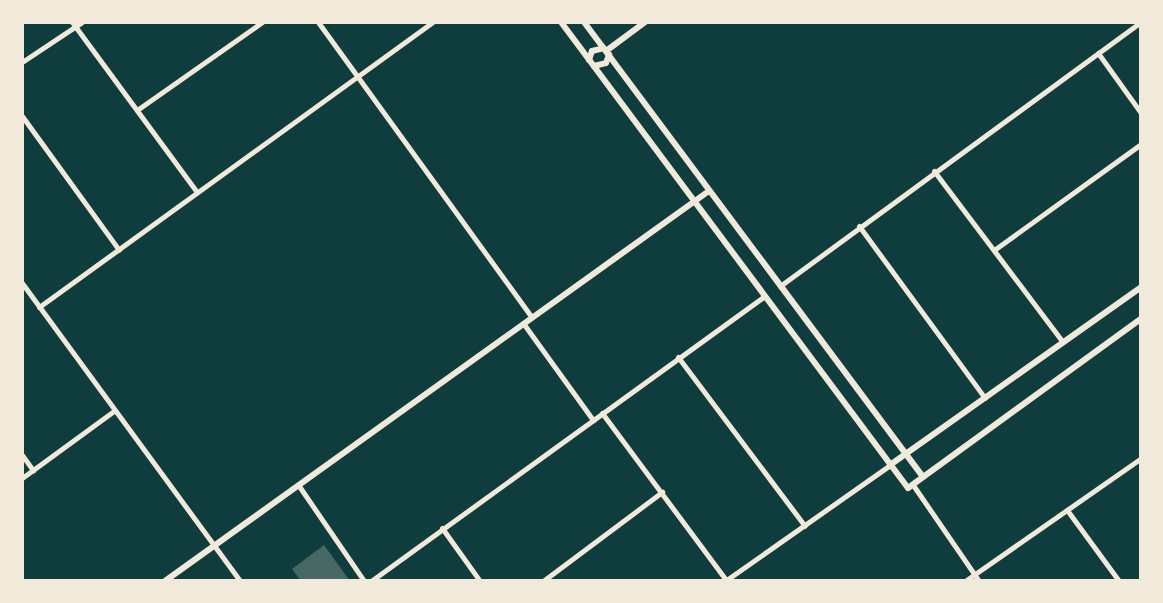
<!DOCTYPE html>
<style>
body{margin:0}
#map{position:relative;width:1163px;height:603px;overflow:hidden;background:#0f3d3e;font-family:Literata,serif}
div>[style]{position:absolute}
.building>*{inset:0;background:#486865}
.minor>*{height:5px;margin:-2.5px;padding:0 2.5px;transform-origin:2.5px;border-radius:2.5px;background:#f1e9da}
.tertiary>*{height:6px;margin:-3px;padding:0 3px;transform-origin:3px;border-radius:3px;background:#f1e9da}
.secondary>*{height:6px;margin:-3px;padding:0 3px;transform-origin:3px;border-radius:3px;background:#f1e9da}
span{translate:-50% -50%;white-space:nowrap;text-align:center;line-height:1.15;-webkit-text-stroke:6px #f1e9da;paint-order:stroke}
.frame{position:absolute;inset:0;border:24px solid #f1e9da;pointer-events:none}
</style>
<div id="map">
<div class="building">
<i style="clip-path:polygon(324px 545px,350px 581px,301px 581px,292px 569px)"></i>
</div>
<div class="minor">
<i style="left:72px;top:22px;width:210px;rotate:53.7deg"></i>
<i style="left:318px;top:22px;width:363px;rotate:54.1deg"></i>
<i style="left:1098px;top:53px;width:74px;rotate:54.4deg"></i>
<i style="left:22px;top:62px;width:72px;rotate:-33.7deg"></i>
<i style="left:137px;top:110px;width:153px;rotate:-35.1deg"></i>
<i style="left:22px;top:116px;width:165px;rotate:54.1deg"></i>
<i style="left:934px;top:171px;width:214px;rotate:53deg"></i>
<i style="left:859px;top:226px;width:213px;rotate:53.8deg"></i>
<i style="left:994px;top:250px;width:181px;rotate:-35.8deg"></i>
<i style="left:22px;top:283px;width:369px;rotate:53.8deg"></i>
<i style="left:780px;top:286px;width:447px;rotate:-36.2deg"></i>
<i style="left:39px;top:307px;width:486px;rotate:-35.9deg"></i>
<i style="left:523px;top:323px;width:120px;rotate:54.2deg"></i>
<i style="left:678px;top:357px;width:211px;rotate:53.1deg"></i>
<i style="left:602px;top:413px;width:208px;rotate:53.4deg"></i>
<i style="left:22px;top:455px;width:19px;rotate:54deg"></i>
<i style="left:22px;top:478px;width:114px;rotate:-36.1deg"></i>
<i style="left:913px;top:485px;width:116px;rotate:55.5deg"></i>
<i style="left:299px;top:486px;width:115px;rotate:55.6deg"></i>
<i style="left:1067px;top:510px;width:88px;rotate:53.8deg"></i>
<i style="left:442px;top:528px;width:65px;rotate:54.4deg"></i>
<i style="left:371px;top:581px;width:485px;rotate:-35.9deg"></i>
<i style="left:543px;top:581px;width:149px;rotate:-36.8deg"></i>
<i style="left:725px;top:581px;width:202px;rotate:-35.1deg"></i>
<i style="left:965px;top:581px;width:215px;rotate:-34.9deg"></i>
</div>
<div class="tertiary">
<i style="left:561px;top:22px;width:581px;rotate:53.33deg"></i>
<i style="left:584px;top:22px;width:567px;rotate:53.31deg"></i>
<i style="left:606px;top:51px;width:49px;rotate:-36.6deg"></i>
<i style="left:589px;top:60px;width:9px;rotate:-72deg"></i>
<i style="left:592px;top:51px;width:12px;rotate:-14deg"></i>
<i style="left:594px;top:66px;width:12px;rotate:-14deg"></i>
<i style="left:606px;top:63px;width:9px;rotate:-69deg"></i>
<i style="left:165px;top:581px;width:669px;rotate:-35.64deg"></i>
</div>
<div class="secondary">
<i style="left:890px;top:465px;width:308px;rotate:-35.3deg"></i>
<i style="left:908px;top:488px;width:288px;rotate:-36deg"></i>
</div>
<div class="frame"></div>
</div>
